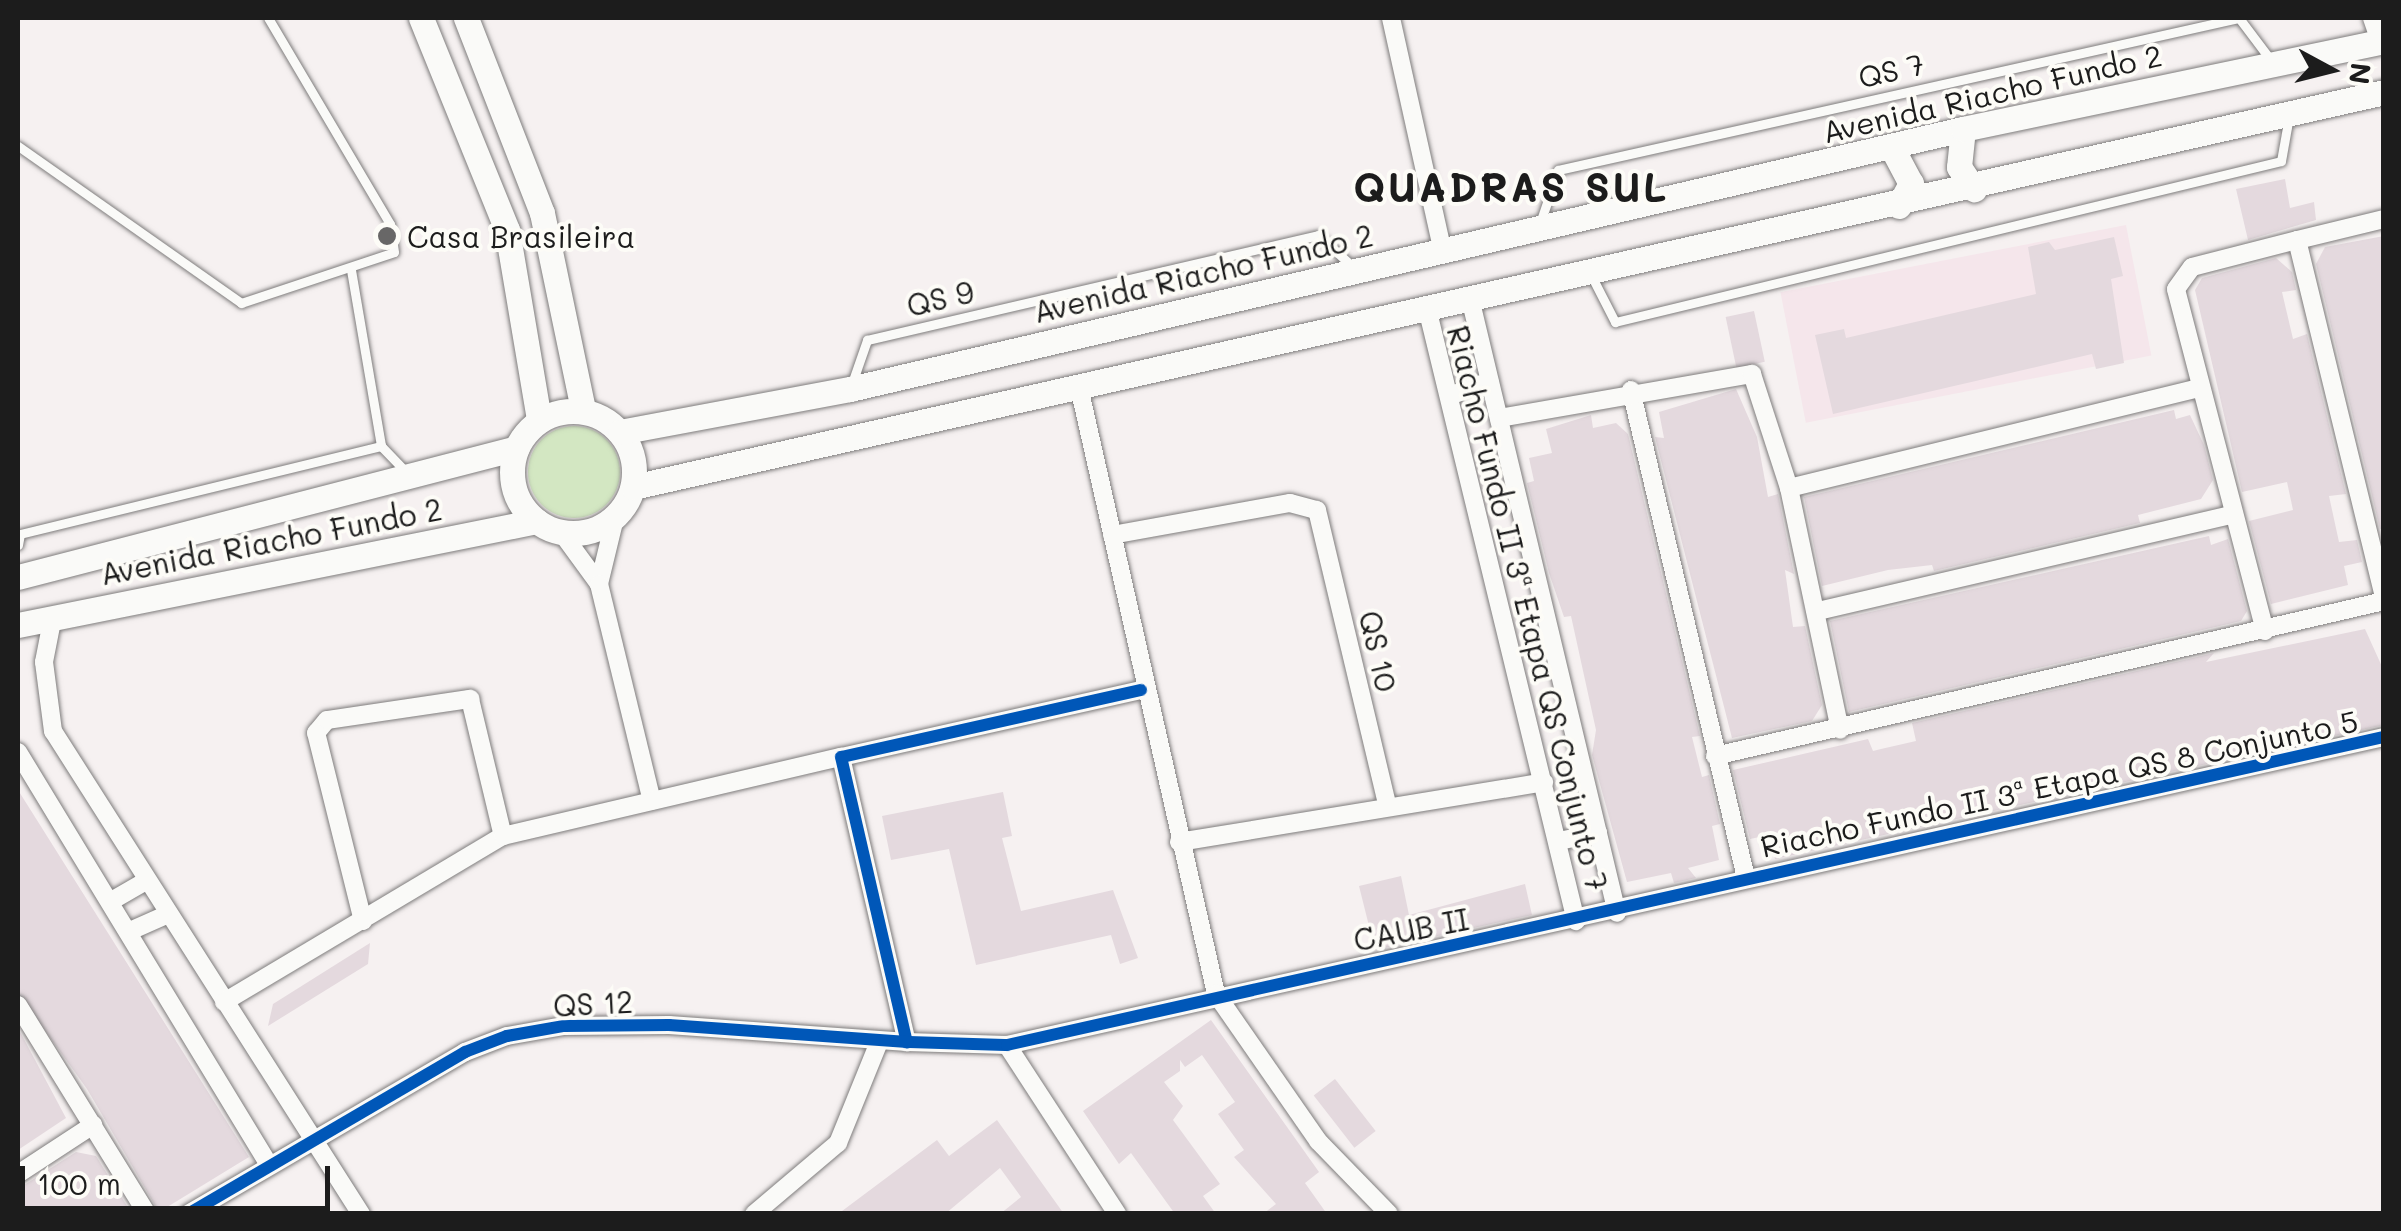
<!DOCTYPE html>
<meta charset="utf-8">
<style>
body{margin:0}
#map{position:relative;width:2401px;height:1231px;overflow:hidden;background:#f6f1f1;font-family:Mali,sans-serif}
div>[style]{position:absolute}
.built>*{inset:0;background:#f5e6eb;transform-origin:0 0}
.green>*{inset:0;background:#d3e7c2}
.round{border-radius:50%}
.building>*{inset:0;background:#e4d9de;transform-origin:0 0}
.roads{filter:drop-shadow(0 0 2px #7e7c7c) drop-shadow(0 0 2px #7e7c7c)}
.lane>*{height:9px;margin:-4.5px;padding:0 4.5px;transform-origin:4.5px;border-radius:4.5px;background:#fafaf8}
.street>*{height:18px;margin:-9px;padding:0 9px;transform-origin:9px;border-radius:9px;background:#fafaf8}
.secondary>*{height:25px;margin:-12.5px;padding:0 12.5px;transform-origin:12.5px;border-radius:12.5px;background:#fafaf8}
.secondary>.ring{margin:-12.5px;padding:0;box-sizing:content-box;background:none;border:25px solid #fafaf8;border-radius:50%}
.cycleway>*{height:12px;margin:-6px;padding:0 6px;transform-origin:6px;border-radius:6px;background:#0057b8}
.dots>*{width:28px;height:28px;translate:-50% -50%;box-sizing:border-box;border:5px solid #fdfcf7;border-radius:50%}
span{translate:-50% -50%;white-space:nowrap;text-align:center;line-height:1.15;-webkit-text-stroke:8px #fdfcf7;paint-order:stroke}
.street-label{font-size:30px;color:#1c1c1c}
.poi-label{font-size:30px;color:#1c1c1c}
.left{translate:0 -50%;text-align:left}
.district-label{font-size:40px;color:#1c1c1c;font-weight:700;letter-spacing:2.5px}
.frame{position:absolute;inset:0;border:20px solid #1c1c1c;pointer-events:none}
.north{position:absolute;left:2281px;top:20px;width:100px;height:100px;-webkit-text-stroke:8px #fdfcf7;paint-order:stroke;rotate:97deg;font-size:28px;font-weight:700;line-height:40px;text-align:center;color:#1c1c1c}
.north::after{content:'';display:block;margin:auto;width:35px;height:45px;background:#1c1c1c;clip-path:polygon(50% 0,100% 100%,50% 72%,0 100%)}
.scale{position:absolute;left:20px;top:1166px;width:310px;height:45px;box-sizing:border-box;border:5px solid #1c1c1c;border-top:0;padding-left:12px;font-size:30px;line-height:35px;white-space:nowrap;color:#1c1c1c;-webkit-text-stroke:8px #fdfcf7;paint-order:stroke}
</style>
<div id="map">
<div class="built">
<i style="left:2126px;top:225px;width:133px;height:352px;rotate:79deg"></i>
</div>
<div class="green">
<i class="round" style="left:528px;top:426px;width:92px;height:92px"></i>
</div>
<div class="building">
<i style="clip-path:polygon(2285px 179px,2290px 208px,2314px 202px,2316px 220px,2248px 240px,2236px 189px)"></i>
<i style="clip-path:polygon(2384px 236px,2384px 528px,2380px 529px,2316px 264px,2325px 247px)"></i>
<i style="clip-path:polygon(2114px 237px,2123px 276px,2111px 279px,2124px 363px,2096px 369px,2092px 354px,1833px 414px,1815px 335px,1844px 329px,1846px 338px,2036px 294px,2028px 247px,2049px 242px,2055px 250px)"></i>
<i style="clip-path:polygon(2276px 258px,2292px 272px,2296px 290px,2282px 292px,2293px 339px,2307px 334px,2346px 494px,2329px 496px,2339px 542px,2357px 540px,2362px 562px,2344px 566px,2348px 585px,2271px 604px,2249px 521px,2293px 510px,2287px 482px,2242px 492px,2195px 290px,2202px 278px)"></i>
<i style="left:1754px;top:311px;width:52px;height:29px;rotate:78deg"></i>
<i style="clip-path:polygon(1736px 389px,1757px 437px,1768px 497px,1778px 494px,1794px 574px,1785px 570px,1793px 627px,1805px 626px,1822px 705px,1812px 721px,1732px 738px,1655px 437px,1664px 438px,1659px 412px)"></i>
<i style="clip-path:polygon(2174px 410px,2176px 419px,2190px 415px,2204px 445px,2213px 480px,2201px 499px,2138px 515px,2140px 523px,1934px 571px,1932px 565px,1888px 570px,1822px 586px,1804px 497px)"></i>
<i style="clip-path:polygon(1591px 415px,1593px 428px,1616px 423px,1628px 434px,1700px 736px,1692px 737px,1702px 777px,1709px 775px,1720px 824px,1712px 826px,1719px 860px,1688px 868px,1696px 878px,1674px 883px,1671px 873px,1627px 882px,1592px 755px,1596px 730px,1571px 616px,1564px 617px,1549px 573px,1527px 483px,1534px 481px,1529px 458px,1552px 453px,1546px 429px)"></i>
<i style="clip-path:polygon(2209px 536px,2211px 545px,2228px 539px,2247px 611px,2241px 621px,1849px 712px,1830px 621px)"></i>
<i style="clip-path:polygon(2365px 629px,2384px 671px,2384px 725px,1775px 859px,1769px 835px,1750px 839px,1733px 770px,1868px 739px,1873px 751px,1881px 749px,1916px 741px,1912px 723px,2214px 653px,2206px 662px)"></i>
<i style="clip-path:polygon(18px 790px,249px 1157px,159px 1212px,87px 1089px,18px 993px)"></i>
<i style="clip-path:polygon(1003px 792px,1012px 836px,1002px 838px,1021px 911px,1113px 890px,1138px 958px,1120px 964px,1111px 935px,976px 965px,949px 849px,891px 860px,882px 816px)"></i>
<i style="clip-path:polygon(1401px 876px,1409px 915px,1525px 884px,1532px 915px,1375px 950px,1359px 886px)"></i>
<i style="clip-path:polygon(370px 943px,368px 964px,268px 1026px,273px 1004px)"></i>
<i style="clip-path:polygon(1211px 1020px,1319px 1172px,1305px 1183px,1327px 1214px,1263px 1214px,1276px 1204px,1234px 1157px,1244px 1150px,1218px 1114px,1235px 1102px,1202px 1055px,1185px 1067px,1180px 1060px,1180px 1071px,1164px 1082px,1183px 1106px,1173px 1120px,1220px 1184px,1203px 1196px,1216px 1214px,1175px 1214px,1131px 1153px,1119px 1164px,1083px 1111px)"></i>
<i style="clip-path:polygon(18px 1028px,66px 1118px,18px 1150px)"></i>
<i style="left:1335px;top:1079px;width:66px;height:27px;rotate:52deg"></i>
<i style="clip-path:polygon(997px 1120px,1064px 1214px,1000px 1214px,1021px 1197px,1000px 1168px,945px 1214px,838px 1214px,937px 1140px,949px 1156px)"></i>
<i style="clip-path:polygon(76px 1152px,96px 1156px,132px 1214px,18px 1214px,18px 1189px)"></i>
</div>
<div class="roads">
<div class="lane">
<i style="left:18px;top:146px;width:273px;rotate:35.1deg"></i>
<i style="left:241px;top:303px;width:161px;rotate:-18.4deg"></i>
<i style="left:394px;top:252px;width:28px;rotate:-98deg"></i>
<i style="left:390px;top:224px;width:239px;rotate:-120.6deg"></i>
<i style="left:1540px;top:223px;width:56px;rotate:-71.2deg"></i>
<i style="left:1558px;top:170px;width:698px;rotate:-12.58deg"></i>
<i style="left:2239px;top:18px;width:51px;rotate:52.9deg"></i>
<i style="left:351px;top:270px;width:179px;rotate:80.3deg"></i>
<i style="left:1591px;top:275px;width:53px;rotate:62.9deg"></i>
<i style="left:1615px;top:322px;width:685px;rotate:-13.59deg"></i>
<i style="left:2281px;top:161px;width:46px;rotate:-79.9deg"></i>
<i style="left:851px;top:386px;width:49px;rotate:-70.8deg"></i>
<i style="left:867px;top:340px;width:463px;rotate:-13.1deg"></i>
<i style="left:1318px;top:235px;width:47px;rotate:42.4deg"></i>
<i style="left:18px;top:545px;width:11px;rotate:-80deg"></i>
<i style="left:20px;top:534px;width:372px;rotate:-13.7deg"></i>
<i style="left:381px;top:446px;width:37px;rotate:46deg"></i>
</div>
<div class="street">
<i style="left:1391px;top:18px;width:241px;rotate:77.5deg"></i>
<i style="left:2372px;top:18px;width:24px;rotate:71deg"></i>
<i style="left:2384px;top:219px;width:89px;rotate:166.4deg"></i>
<i style="left:2297px;top:240px;width:368px;rotate:76.3deg"></i>
<i style="left:1470px;top:298px;width:632px;rotate:76.56deg"></i>
<i style="left:1427px;top:308px;width:631px;rotate:76.34deg"></i>
<i style="left:1079px;top:387px;width:622px;rotate:77.28deg"></i>
<i style="left:1216px;top:994px;width:179px;rotate:55.2deg"></i>
<i style="left:1318px;top:1141px;width:102px;rotate:45.8deg"></i>
<i style="left:1631px;top:390px;width:501px;rotate:76.74deg"></i>
<i style="left:1452px;top:395px;width:40px;rotate:-20.2deg"></i>
<i style="left:1499px;top:418px;width:257px;rotate:-9.9deg"></i>
<i style="left:1752px;top:374px;width:120px;rotate:72deg"></i>
<i style="left:1789px;top:488px;width:247px;rotate:78.1deg"></i>
<i style="left:1789px;top:488px;width:422px;rotate:-13.7deg"></i>
<i style="left:561px;top:532px;width:64px;rotate:53.8deg"></i>
<i style="left:599px;top:584px;width:68px;rotate:-76.4deg"></i>
<i style="left:1112px;top:535px;width:181px;rotate:-10.2deg"></i>
<i style="left:1290px;top:503px;width:28px;rotate:15deg"></i>
<i style="left:1317px;top:510px;width:302px;rotate:76.6deg"></i>
<i style="left:599px;top:584px;width:223px;rotate:76.3deg"></i>
<i style="left:1818px;top:611px;width:427px;rotate:-13.1deg"></i>
<i style="left:53px;top:616px;width:47px;rotate:101.1deg"></i>
<i style="left:44px;top:662px;width:70px;rotate:82.6deg"></i>
<i style="left:53px;top:731px;width:573px;rotate:57.48deg"></i>
<i style="left:2265px;top:631px;width:353px;rotate:-104.6deg"></i>
<i style="left:2176px;top:289px;width:27px;rotate:-54deg"></i>
<i style="left:2192px;top:267px;width:108px;rotate:-14.4deg"></i>
<i style="left:1141px;top:690px;width:307px;rotate:167.4deg"></i>
<i style="left:841px;top:757px;width:293px;rotate:77deg"></i>
<i style="left:907px;top:1042px;width:100px;rotate:1.7deg"></i>
<i style="left:1007px;top:1045px;width:1411px;rotate:-12.61deg"></i>
<i style="left:18px;top:752px;width:481px;rotate:58.7deg"></i>
<i style="left:1715px;top:756px;width:687px;rotate:-13.04deg"></i>
<i style="left:1559px;top:841px;width:40px;rotate:-12deg"></i>
<i style="left:1179px;top:842px;width:370px;rotate:-9.3deg"></i>
<i style="left:113px;top:900px;width:38px;rotate:-30deg"></i>
<i style="left:363px;top:921px;width:194px;rotate:-104deg"></i>
<i style="left:316px;top:733px;width:17px;rotate:-50deg"></i>
<i style="left:327px;top:720px;width:145px;rotate:-8.4deg"></i>
<i style="left:470px;top:699px;width:141px;rotate:76.5deg"></i>
<i style="left:130px;top:931px;width:37px;rotate:-24deg"></i>
<i style="left:224px;top:1002px;width:325px;rotate:-30.8deg"></i>
<i style="left:503px;top:836px;width:347px;rotate:-13.2deg"></i>
<i style="left:18px;top:1005px;width:246px;rotate:58.3deg"></i>
<i style="left:1007px;top:1045px;width:202px;rotate:56.9deg"></i>
<i style="left:18px;top:1174px;width:90px;rotate:-33.2deg"></i>
<i style="left:188px;top:1214px;width:321px;rotate:-30.3deg"></i>
<i style="left:465px;top:1052px;width:45px;rotate:-20.9deg"></i>
<i style="left:507px;top:1036px;width:58px;rotate:-10deg"></i>
<i style="left:564px;top:1026px;width:105px;rotate:-0.5deg"></i>
<i style="left:669px;top:1025px;width:239px;rotate:4.1deg"></i>
<i style="left:754px;top:1214px;width:110px;rotate:-40.2deg"></i>
<i style="left:838px;top:1143px;width:109px;rotate:-67.9deg"></i>
</div>
<div class="secondary">
<i style="left:421px;top:18px;width:229px;rotate:67.9deg"></i>
<i style="left:507px;top:230px;width:193px;rotate:80.4deg"></i>
<i style="left:466px;top:18px;width:209px;rotate:68.7deg"></i>
<i style="left:542px;top:213px;width:201px;rotate:78.2deg"></i>
<i style="left:1963px;top:129px;width:38px;rotate:96deg"></i>
<i style="left:1959px;top:167px;width:27px;rotate:56deg"></i>
<i style="left:1892px;top:148px;width:40px;rotate:62deg"></i>
<i style="left:1911px;top:183px;width:26px;rotate:118deg"></i>
<i class="ring" style="left:512px;top:411px;width:97px;height:97px"></i>
<i style="left:620px;top:432px;width:234px;rotate:-10.6deg"></i>
<i style="left:850px;top:389px;width:1143px;rotate:-13.15deg"></i>
<i style="left:1963px;top:129px;width:430px;rotate:-11.8deg"></i>
<i style="left:633px;top:487px;width:1795px;rotate:-12.71deg"></i>
<i style="left:18px;top:577px;width:515px;rotate:-14.49deg"></i>
<i style="left:18px;top:625px;width:529px;rotate:-11.33deg"></i>
</div>
</div>
<div class="cycleway">
<i style="left:1141px;top:690px;width:307px;rotate:167.4deg"></i>
<i style="left:841px;top:757px;width:293px;rotate:77deg"></i>
<i style="left:907px;top:1042px;width:100px;rotate:1.7deg"></i>
<i style="left:1007px;top:1045px;width:1411px;rotate:-12.61deg"></i>
<i style="left:188px;top:1214px;width:321px;rotate:-30.3deg"></i>
<i style="left:465px;top:1052px;width:45px;rotate:-20.9deg"></i>
<i style="left:507px;top:1036px;width:58px;rotate:-10deg"></i>
<i style="left:564px;top:1026px;width:105px;rotate:-0.5deg"></i>
<i style="left:669px;top:1025px;width:239px;rotate:4.1deg"></i>
</div>
<div class="dots">
<i style="left:387px;top:236px;background:#686767"></i>
</div>
<div class="street-label">
<span style="left:1891px;top:70px;rotate:-13deg">QS 7</span>
<span style="left:1992px;top:93px;rotate:-13deg">Avenida Riacho Fundo 2</span>
<span style="left:1203px;top:273px;rotate:-13deg">Avenida Riacho Fundo 2</span>
<span style="left:940px;top:298px;rotate:-13deg">QS 9</span>
<span style="left:271px;top:541px;rotate:-11deg">Avenida Riacho Fundo 2</span>
<span style="left:1528px;top:608px;rotate:76deg">Riacho Fundo II 3ª Etapa QS Conjunto 7</span>
<span style="left:1379px;top:651px;rotate:77deg">QS 10</span>
<span style="left:2059px;top:783px;rotate:-12deg">Riacho Fundo II 3ª Etapa QS 8 Conjunto 5</span>
<span style="left:1411px;top:929px;rotate:-11deg">CAUB II</span>
<span style="left:593px;top:1003px;rotate:-3deg">QS 12</span>
</div>
<div class="poi-label">
<span class="left" style="left:407px;top:236px">Casa Brasileira</span>
</div>
<div class="district-label">
<span style="left:1511px;top:186px">QUADRAS SUL</span>
</div>
<div class="frame"></div>
<div class="north">N</div>
<div class="scale">100 m</div>
</div>
